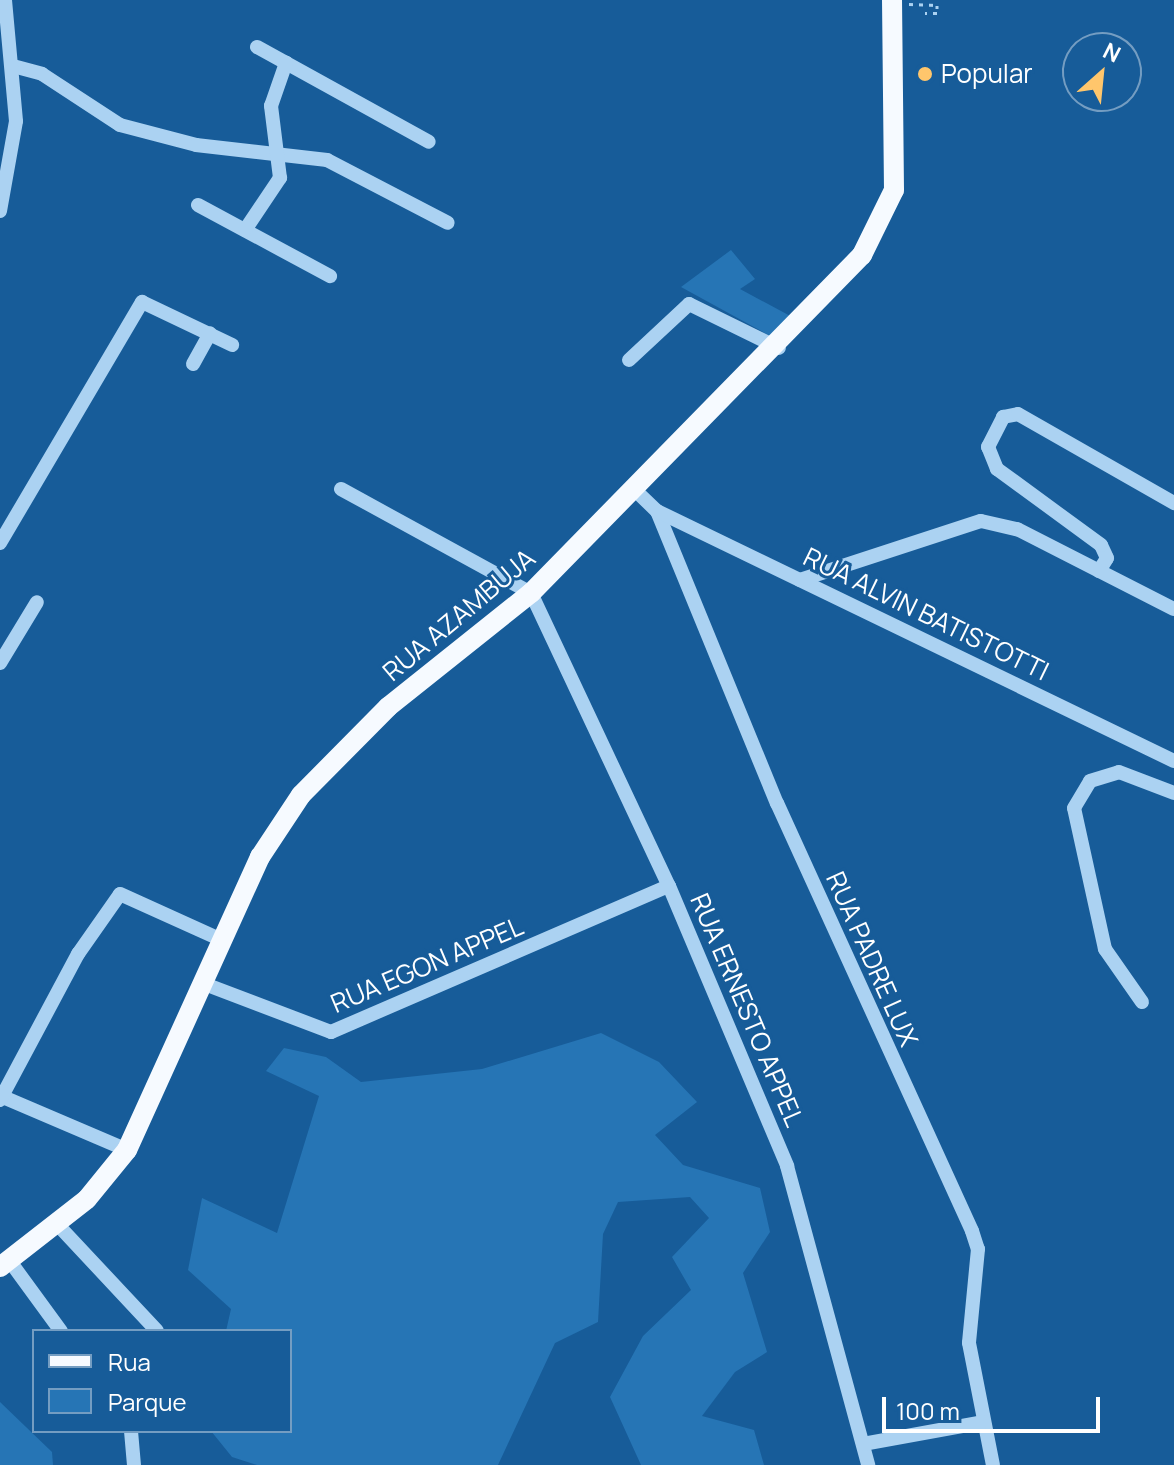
<!DOCTYPE html>
<style>
body{margin:0}
#map{position:relative;width:1174px;height:1465px;overflow:hidden;background:#175c99;font-family:Manrope,sans-serif}
div>[style]{position:absolute}
.green>*{inset:0;background:#2675b5}
.path>*{height:3px;margin-top:-1.5px;transform-origin:0;background:repeating-linear-gradient(90deg,#abd2f2 0 4px,transparent 0 10px)}
.minor>*{height:14px;margin:-7px;padding:0 7px;transform-origin:7px;border-radius:7px;background:#abd2f2}
.major>*{height:20px;margin:-10px;padding:0 10px;transform-origin:10px;border-radius:10px;background:#f6faff}
.dots>*{width:22px;height:22px;translate:-50% -50%;box-sizing:border-box;border:4px solid #175c99;border-radius:50%}
span{translate:-50% -50%;white-space:nowrap;text-align:center;line-height:1.15;-webkit-text-stroke:6px #175c99;paint-order:stroke}
.poi-label{font-size:26px;color:#fff}
.left{translate:0 -50%;text-align:left}
.street-label{font-size:26px;color:#fff}
.legend{position:absolute;left:32px;top:1329px;width:260px;height:104px;box-sizing:border-box;background:#175c99;border:2px solid #749dc2;margin:0;padding:10px 14px;list-style:none;font-size:24px;color:#fff}
.legend li{display:flex;align-items:center;gap:16px;height:40px}
.legend b{width:40px;border:2px solid #749dc2}
.north{position:absolute;left:1062px;top:32px;width:80px;height:80px;box-sizing:border-box;background:#175c99;border:2px solid #749dc2;border-radius:50%;rotate:27deg;font-size:22px;font-weight:700;line-height:32px;text-align:center;color:#fff}
.north::after{content:'';display:block;margin:auto;width:28px;height:36px;background:#ffc66c;clip-path:polygon(50% 0,100% 100%,50% 72%,0 100%)}
.scale{position:absolute;left:882px;top:1397px;width:218px;height:36px;box-sizing:border-box;border:4px solid #fff;border-top:0;padding-left:10px;font-size:24px;line-height:28px;white-space:nowrap;color:#fff;-webkit-text-stroke:6px #175c99;paint-order:stroke}
</style>
<div id="map">
<div class="green">
<i style="clip-path:polygon(731px 250px,755px 279px,740px 289px,794px 318px,772px 337px,681px 287px)"></i>
<i style="clip-path:polygon(601px 1033px,659px 1062px,697px 1102px,655px 1135px,683px 1165px,760px 1188px,770px 1232px,743px 1273px,767px 1352px,735px 1372px,702px 1416px,754px 1430px,764px 1465px,641px 1465px,610px 1397px,643px 1336px,691px 1290px,672px 1257px,709px 1218px,690px 1197px,618px 1202px,603px 1234px,598px 1322px,555px 1343px,498px 1465px,257px 1465px,232px 1457px,211px 1431px,290px 1431px,290px 1331px,226px 1331px,231px 1309px,188px 1270px,202px 1198px,277px 1233px,319px 1096px,266px 1071px,284px 1048px,326px 1057px,361px 1082px,482px 1069px)"></i>
<i style="clip-path:polygon(0 1402px,52px 1452px,53px 1465px,0 1465px)"></i>
</div>
<div class="path">
<i style="left:909px;top:4px;width:28px;rotate:2deg"></i>
<i style="left:937px;top:5px;width:8px;rotate:90deg"></i>
<i style="left:937px;top:13px;width:12px;rotate:180deg"></i>
</div>
<div class="minor">
<i style="left:257px;top:47px;width:196px;rotate:28.9deg"></i>
<i style="left:13px;top:66px;width:30px;rotate:15deg"></i>
<i style="left:42px;top:74px;width:93px;rotate:33.2deg"></i>
<i style="left:120px;top:125px;width:79px;rotate:14.7deg"></i>
<i style="left:196px;top:145px;width:132px;rotate:6.5deg"></i>
<i style="left:327px;top:160px;width:136px;rotate:27.5deg"></i>
<i style="left:198px;top:205px;width:150px;rotate:28.3deg"></i>
<i style="left:0;top:211px;width:91px;rotate:-79.9deg"></i>
<i style="left:16px;top:121px;width:121px;rotate:-95.2deg"></i>
<i style="left:245px;top:230px;width:63px;rotate:-56.1deg"></i>
<i style="left:280px;top:178px;width:73px;rotate:-97.1deg"></i>
<i style="left:271px;top:106px;width:46px;rotate:-70.8deg"></i>
<i style="left:629px;top:360px;width:82px;rotate:-43deg"></i>
<i style="left:689px;top:304px;width:100px;rotate:26.1deg"></i>
<i style="left:193px;top:364px;width:35px;rotate:-61deg"></i>
<i style="left:341px;top:489px;width:217px;rotate:28.7deg"></i>
<i style="left:531px;top:593px;width:324px;rotate:64.8deg"></i>
<i style="left:669px;top:886px;width:304px;rotate:67.1deg"></i>
<i style="left:787px;top:1166px;width:310px;rotate:74.8deg"></i>
<i style="left:636px;top:491px;width:29px;rotate:44deg"></i>
<i style="left:657px;top:511px;width:316px;rotate:67.7deg"></i>
<i style="left:777px;top:803px;width:470px;rotate:65.5deg"></i>
<i style="left:972px;top:1231px;width:19px;rotate:72deg"></i>
<i style="left:978px;top:1249px;width:94px;rotate:95.5deg"></i>
<i style="left:969px;top:1343px;width:124px;rotate:78.9deg"></i>
<i style="left:657px;top:511px;width:574px;rotate:25.81deg"></i>
<i style="left:0;top:543px;width:280px;rotate:-59.5deg"></i>
<i style="left:142px;top:302px;width:100px;rotate:25.5deg"></i>
<i style="left:1099px;top:571px;width:15px;rotate:-58deg"></i>
<i style="left:1107px;top:558px;width:14px;rotate:-115deg"></i>
<i style="left:1101px;top:545px;width:129px;rotate:-143.8deg"></i>
<i style="left:997px;top:469px;width:24px;rotate:-112deg"></i>
<i style="left:988px;top:447px;width:34px;rotate:-63deg"></i>
<i style="left:1003px;top:417px;width:15px;rotate:-11deg"></i>
<i style="left:1018px;top:414px;width:180px;rotate:29.7deg"></i>
<i style="left:800px;top:580px;width:190px;rotate:-18.1deg"></i>
<i style="left:981px;top:521px;width:37px;rotate:13deg"></i>
<i style="left:1017px;top:529px;width:176px;rotate:27deg"></i>
<i style="left:0;top:663px;width:71px;rotate:-58.8deg"></i>
<i style="left:202px;top:983px;width:138px;rotate:20.8deg"></i>
<i style="left:331px;top:1032px;width:368px;rotate:-23.4deg"></i>
<i style="left:1142px;top:1002px;width:65px;rotate:-124.9deg"></i>
<i style="left:1105px;top:949px;width:144px;rotate:-102.4deg"></i>
<i style="left:1074px;top:808px;width:31px;rotate:-59deg"></i>
<i style="left:1090px;top:781px;width:30px;rotate:-17deg"></i>
<i style="left:1119px;top:772px;width:59px;rotate:20.9deg"></i>
<i style="left:3px;top:1097px;width:135px;rotate:23.1deg"></i>
<i style="left:0;top:1100px;width:166px;rotate:-61.9deg"></i>
<i style="left:78px;top:954px;width:73px;rotate:-55deg"></i>
<i style="left:120px;top:894px;width:112px;rotate:24.3deg"></i>
<i style="left:57px;top:1224px;width:146px;rotate:46.9deg"></i>
<i style="left:9px;top:1260px;width:88px;rotate:53.8deg"></i>
<i style="left:131px;top:1431px;width:34px;rotate:85deg"></i>
<i style="left:863px;top:1444px;width:123px;rotate:-10.3deg"></i>
</div>
<div class="major">
<i style="left:0;top:1267px;width:110px;rotate:-38deg"></i>
<i style="left:87px;top:1199px;width:63px;rotate:-50.8deg"></i>
<i style="left:127px;top:1150px;width:322px;rotate:-65.6deg"></i>
<i style="left:260px;top:857px;width:74px;rotate:-56.5deg"></i>
<i style="left:301px;top:795px;width:124px;rotate:-45.3deg"></i>
<i style="left:388px;top:707px;width:183px;rotate:-38.6deg"></i>
<i style="left:531px;top:593px;width:473px;rotate:-45.6deg"></i>
<i style="left:862px;top:255px;width:72px;rotate:-63.8deg"></i>
<i style="left:894px;top:190px;width:190px;rotate:-90.6deg"></i>
</div>
<div class="dots">
<i style="left:925px;top:74px;background:#ffc66c"></i>
</div>
<div class="poi-label">
<span class="left" style="left:941px;top:74px">Popular</span>
</div>
<div class="street-label">
<span style="left:926px;top:614px;rotate:26deg">RUA ALVIN BATISTOTTI</span>
<span style="left:459px;top:615px;rotate:-40deg">RUA AZAMBUJA</span>
<span style="left:872px;top:959px;rotate:66deg">RUA PADRE LUX</span>
<span style="left:427px;top:965px;rotate:-23deg">RUA EGON APPEL</span>
<span style="left:747px;top:1010px;rotate:67deg">RUA ERNESTO APPEL</span>
</div>
<ul class="legend">
<li><b style="height:10px;background:#f6faff"></b>Rua</li>
<li><b style="height:22px;background:#2675b5"></b>Parque</li>
</ul>
<div class="north">N</div>
<div class="scale">100 m</div>
</div>
